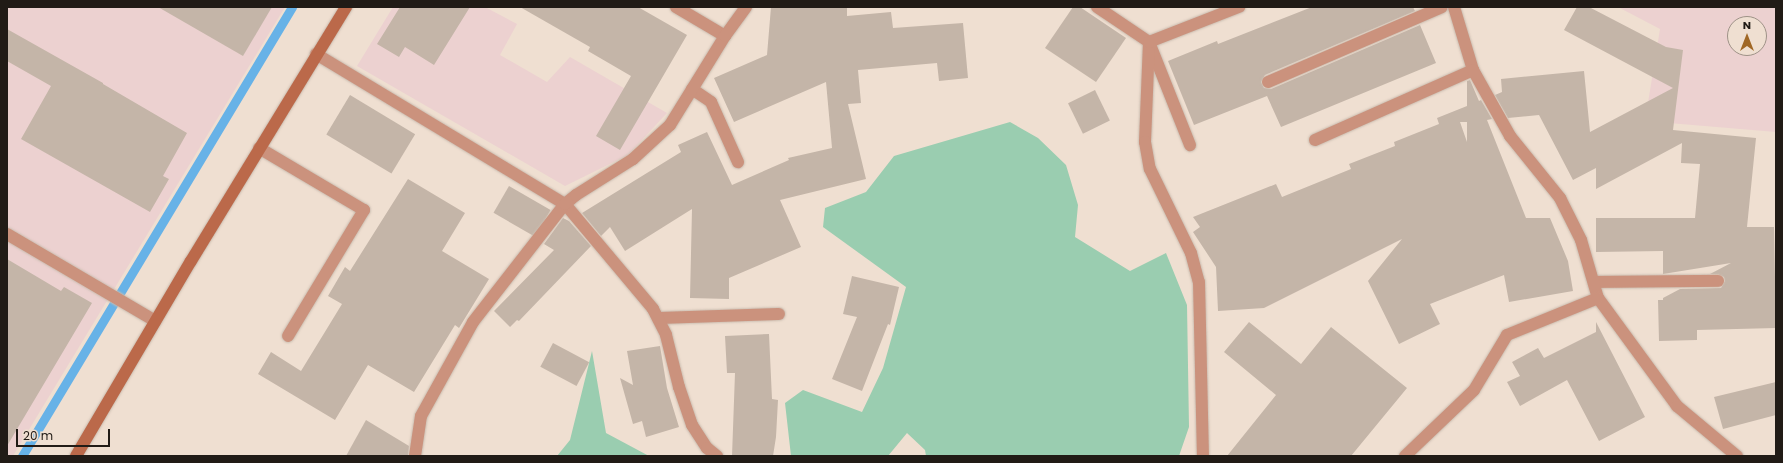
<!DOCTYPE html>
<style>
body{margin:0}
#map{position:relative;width:1783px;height:463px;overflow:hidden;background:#efdfd1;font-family:Poppins,sans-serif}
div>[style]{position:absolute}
.commercial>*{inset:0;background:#ecd1d0}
.green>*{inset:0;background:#9acdb0}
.stream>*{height:9px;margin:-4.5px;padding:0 4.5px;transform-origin:4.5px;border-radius:4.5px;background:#67b2e7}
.building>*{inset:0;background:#c4b5a8;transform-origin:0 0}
.roads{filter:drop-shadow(0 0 1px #cabcaf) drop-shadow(0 0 1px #cabcaf)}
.lane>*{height:12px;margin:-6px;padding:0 6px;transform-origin:6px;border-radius:6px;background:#cb927d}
.street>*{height:12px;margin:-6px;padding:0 6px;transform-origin:6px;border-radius:6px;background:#cb927d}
.secondary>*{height:12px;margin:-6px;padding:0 6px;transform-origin:6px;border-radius:6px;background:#bb694a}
span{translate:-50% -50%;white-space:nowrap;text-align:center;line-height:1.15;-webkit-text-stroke:4px #efdfd1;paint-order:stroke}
.frame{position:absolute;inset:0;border:8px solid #211b16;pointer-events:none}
.north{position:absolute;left:1727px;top:16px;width:40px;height:40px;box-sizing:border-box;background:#efdfd1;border:1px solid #9d9186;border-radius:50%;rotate:0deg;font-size:11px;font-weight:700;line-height:16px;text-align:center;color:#211b16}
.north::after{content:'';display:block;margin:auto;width:14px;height:18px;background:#a06725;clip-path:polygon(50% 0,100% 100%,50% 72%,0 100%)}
.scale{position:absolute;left:16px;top:429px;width:94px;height:18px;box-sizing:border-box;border:2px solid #211b16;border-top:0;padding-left:5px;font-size:12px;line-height:14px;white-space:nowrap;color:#211b16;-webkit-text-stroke:3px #efdfd1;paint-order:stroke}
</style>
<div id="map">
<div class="commercial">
<i style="clip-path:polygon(7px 7px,285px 7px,13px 456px,7px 456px)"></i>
<i style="clip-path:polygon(393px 7px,485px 7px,517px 24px,500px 55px,547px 82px,570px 57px,667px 113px,628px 155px,565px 186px,357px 66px)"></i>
<i style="clip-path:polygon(evenodd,1618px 7px,1776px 7px,1776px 132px,1645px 121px,1660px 29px,1618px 7px,1735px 24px,1759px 24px,1759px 48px,1735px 48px,1735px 24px)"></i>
</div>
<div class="green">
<i style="clip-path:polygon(1010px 122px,1038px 138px,1066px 165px,1078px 205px,1075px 237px,1130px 271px,1166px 253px,1187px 305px,1189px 427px,1179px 456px,926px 456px,925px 450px,907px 433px,888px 456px,791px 456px,785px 403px,803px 390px,862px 412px,883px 368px,906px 287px,823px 227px,825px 208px,866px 192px,894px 156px)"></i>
<i style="clip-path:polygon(592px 351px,606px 433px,649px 456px,557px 456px,570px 440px)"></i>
</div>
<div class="stream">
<i style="left:22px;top:456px;width:524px;rotate:-58.98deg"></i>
</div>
<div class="building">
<i style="clip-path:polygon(158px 7px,272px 7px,243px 56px)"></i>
<i style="clip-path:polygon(400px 7px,470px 7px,434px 65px,405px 47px,399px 57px,377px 44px)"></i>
<i style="clip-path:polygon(520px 7px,638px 7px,687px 35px,620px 150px,596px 136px,631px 76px,588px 51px,590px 47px)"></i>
<i style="clip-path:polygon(771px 7px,847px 7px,847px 16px,891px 12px,893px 28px,963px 23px,968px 78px,939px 81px,937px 63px,858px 70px,861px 103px,848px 104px,866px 179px,780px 200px,801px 247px,729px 278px,729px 299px,690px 298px,692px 209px,625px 251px,610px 227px,601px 236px,582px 213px,681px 152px,678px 145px,707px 132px,732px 185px,789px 160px,788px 158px,832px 148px,826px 82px,734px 122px,714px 78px,767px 55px)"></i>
<i style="clip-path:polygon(1073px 7px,1080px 7px,1126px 38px,1096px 82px,1045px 48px)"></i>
<i style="clip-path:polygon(1312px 7px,1413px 7px,1415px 11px,1265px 75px,1261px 82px,1264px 88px,1271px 89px,1420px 25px,1436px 63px,1281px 127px,1267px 96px,1194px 125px,1168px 61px,1217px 41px,1218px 44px)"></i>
<i style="clip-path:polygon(1577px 7px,1589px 7px,1666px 47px,1683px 50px,1673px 130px,1756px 138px,1747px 227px,1774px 227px,1776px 328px,1697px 330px,1697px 340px,1659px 341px,1658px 300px,1663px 300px,1663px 298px,1680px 289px,1721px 288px,1725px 281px,1724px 277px,1718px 274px,1710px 274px,1731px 263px,1663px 274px,1663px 251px,1596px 252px,1596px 218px,1695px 218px,1700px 164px,1681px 163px,1682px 143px,1596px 189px,1596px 168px,1573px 180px,1539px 115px,1508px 118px,1495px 95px,1502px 92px,1501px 79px,1584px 71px,1590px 132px,1673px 88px,1564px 30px)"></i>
<i style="clip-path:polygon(7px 29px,103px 83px,103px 84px,187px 133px,163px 176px,169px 179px,150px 212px,21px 139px,51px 86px,7px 61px)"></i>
<i style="clip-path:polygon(evenodd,1470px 80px,1479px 101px,1481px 100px,1492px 119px,1487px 120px,1526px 218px,1550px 218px,1568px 261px,1573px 291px,1509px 302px,1504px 275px,1430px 304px,1440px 324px,1399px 344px,1368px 281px,1402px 239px,1264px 308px,1218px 311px,1216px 267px,1193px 232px,1200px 227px,1193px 217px,1276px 184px,1282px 197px,1351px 169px,1349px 164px,1395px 146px,1394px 142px,1439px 124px,1437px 118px,1467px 106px,1467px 81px,1470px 80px,1460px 122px,1467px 122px,1467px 142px,1460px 122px)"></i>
<i style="left:1095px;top:90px;width:34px;height:30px;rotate:64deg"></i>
<i style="left:350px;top:95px;width:76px;height:46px;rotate:31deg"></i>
<i style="clip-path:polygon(408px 179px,465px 213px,442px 251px,489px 279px,459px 328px,455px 325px,414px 392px,368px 365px,335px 420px,258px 374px,271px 352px,301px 371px,342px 304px,328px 296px,345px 267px,350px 271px)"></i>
<i style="left:509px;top:186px;width:48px;height:31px;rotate:30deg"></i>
<i style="clip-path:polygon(563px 218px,569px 221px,591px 246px,519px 321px,517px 320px,510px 327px,494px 311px,554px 250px,544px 244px)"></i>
<i style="clip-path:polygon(7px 259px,61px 291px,64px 287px,92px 303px,7px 446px)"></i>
<i style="clip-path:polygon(852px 276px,899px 287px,890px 325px,888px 324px,862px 391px,832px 379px,857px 317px,843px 314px)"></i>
<i style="clip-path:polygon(1249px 322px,1301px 364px,1331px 327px,1407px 388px,1351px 456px,1227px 456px,1276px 395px,1224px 352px)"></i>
<i style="clip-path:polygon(1596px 322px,1645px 417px,1599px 441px,1567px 380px,1520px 406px,1507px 382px,1520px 376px,1512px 362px,1538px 348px,1544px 358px,1596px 332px)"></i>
<i style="clip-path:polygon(769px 334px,772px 399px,778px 400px,776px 437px,773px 456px,732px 456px,735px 373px,727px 373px,725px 336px)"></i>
<i style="left:553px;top:343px;width:41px;height:27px;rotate:28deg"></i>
<i style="clip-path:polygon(660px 346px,667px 388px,679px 427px,646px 437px,642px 421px,633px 424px,620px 378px,633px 385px,627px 351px)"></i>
<i style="clip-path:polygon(1776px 382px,1776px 415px,1723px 429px,1714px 397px)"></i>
<i style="clip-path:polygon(366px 420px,409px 446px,408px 456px,346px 456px)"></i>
</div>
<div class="roads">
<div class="lane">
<i style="left:1149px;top:42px;width:111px;rotate:68.3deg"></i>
<i style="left:1268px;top:82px;width:189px;rotate:-23.3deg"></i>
<i style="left:692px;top:89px;width:23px;rotate:34deg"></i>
<i style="left:711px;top:102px;width:66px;rotate:65.8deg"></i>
<i style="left:1315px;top:140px;width:173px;rotate:-23.9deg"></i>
<i style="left:259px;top:148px;width:122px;rotate:30.6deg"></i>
<i style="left:364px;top:210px;width:147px;rotate:121.1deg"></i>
<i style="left:1594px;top:282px;width:124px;rotate:-0.5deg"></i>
<i style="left:658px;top:318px;width:121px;rotate:-1.9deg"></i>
</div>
<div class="street">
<i style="left:676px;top:7px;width:57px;rotate:30.6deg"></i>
<i style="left:1097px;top:7px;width:63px;rotate:33.9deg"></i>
<i style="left:1454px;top:7px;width:66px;rotate:73.2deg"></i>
<i style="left:1473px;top:70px;width:76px;rotate:60.7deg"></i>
<i style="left:1510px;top:136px;width:80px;rotate:51.1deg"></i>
<i style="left:1560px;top:198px;width:47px;rotate:63.4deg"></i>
<i style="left:1581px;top:240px;width:60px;rotate:73.7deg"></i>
<i style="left:1598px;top:298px;width:134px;rotate:53.8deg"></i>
<i style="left:1677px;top:406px;width:78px;rotate:39.8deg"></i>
<i style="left:1149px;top:42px;width:100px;rotate:92.3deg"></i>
<i style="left:1145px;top:142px;width:27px;rotate:80deg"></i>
<i style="left:1150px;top:169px;width:93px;rotate:64deg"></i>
<i style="left:1191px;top:253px;width:30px;rotate:75deg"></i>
<i style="left:1199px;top:282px;width:174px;rotate:88.7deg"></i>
<i style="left:1149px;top:42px;width:97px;rotate:-21.3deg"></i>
<i style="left:316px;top:54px;width:291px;rotate:31.1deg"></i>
<i style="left:565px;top:204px;width:137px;rotate:50deg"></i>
<i style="left:653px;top:309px;width:29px;rotate:63deg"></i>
<i style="left:666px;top:335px;width:54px;rotate:76deg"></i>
<i style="left:679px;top:387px;width:40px;rotate:71.1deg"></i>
<i style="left:692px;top:425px;width:27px;rotate:57deg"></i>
<i style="left:707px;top:448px;width:13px;rotate:39deg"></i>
<i style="left:7px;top:234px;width:172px;rotate:30.4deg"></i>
<i style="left:415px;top:456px;width:40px;rotate:-81.5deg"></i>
<i style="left:421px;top:416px;width:107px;rotate:-61deg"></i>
<i style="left:473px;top:322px;width:150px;rotate:-52.1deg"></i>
<i style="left:565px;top:204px;width:14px;rotate:-39deg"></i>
<i style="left:576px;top:195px;width:67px;rotate:-32.3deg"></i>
<i style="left:633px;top:159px;width:50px;rotate:-42.6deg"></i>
<i style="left:670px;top:125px;width:105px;rotate:-58.3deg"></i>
<i style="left:725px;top:36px;width:36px;rotate:-54deg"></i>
<i style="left:1405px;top:456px;width:95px;rotate:-43.7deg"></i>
<i style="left:1474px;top:390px;width:64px;rotate:-59deg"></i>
<i style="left:1507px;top:335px;width:98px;rotate:-22.1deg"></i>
</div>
<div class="secondary">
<i style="left:76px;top:456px;width:226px;rotate:-59.5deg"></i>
<i style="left:191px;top:261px;width:298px;rotate:-58.6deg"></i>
</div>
</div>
<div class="frame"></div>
<div class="north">N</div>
<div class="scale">20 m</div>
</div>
